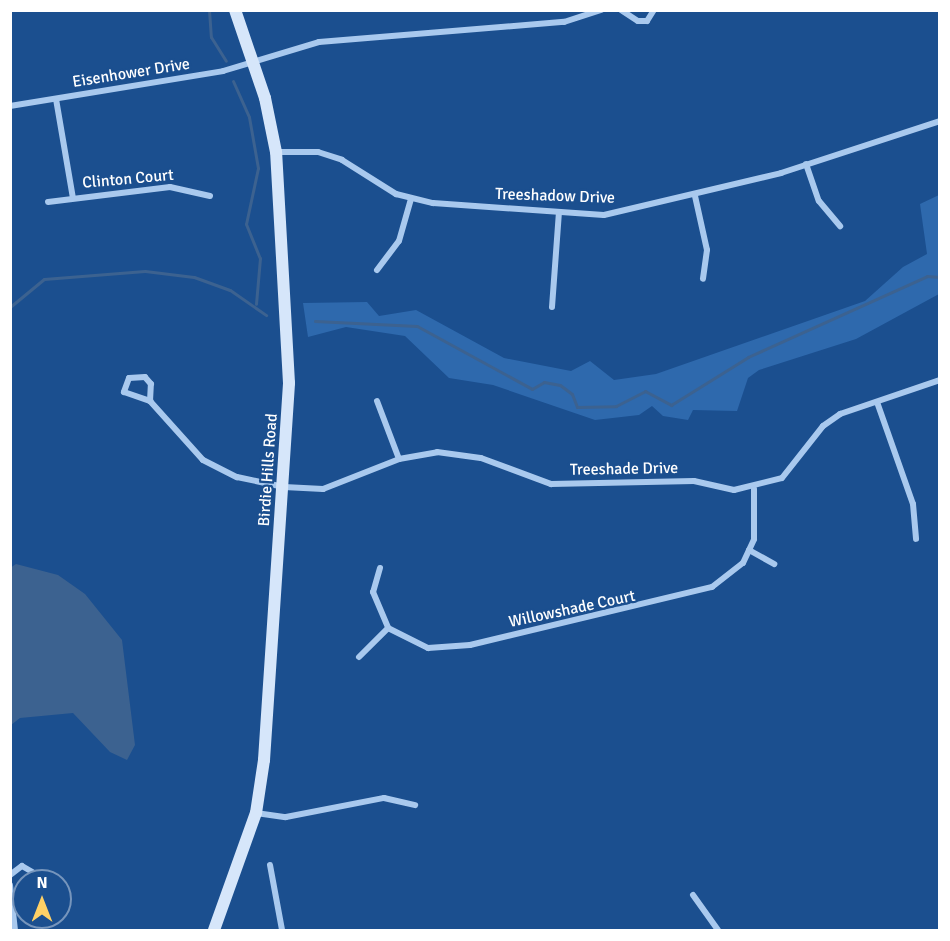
<!DOCTYPE html>
<style>
body{margin:0}
#map{position:relative;width:950px;height:941px;overflow:hidden;background:#1b4f8f;font-family:Signika,sans-serif}
div>[style]{position:absolute}
.green>*{inset:0;background:#2e69ad}
.water>*{inset:0;background:#3c6290}
.stream>*{height:3px;margin:-1.5px;padding:0 1.5px;transform-origin:1.5px;border-radius:1.5px;background:#3c6290}
.minor>*{height:6px;margin:-3px;padding:0 3px;transform-origin:3px;border-radius:3px;background:#a9c9ee}
.secondary>*{height:12px;margin:-6px;padding:0 6px;transform-origin:6px;border-radius:6px;background:#d6e6fa}
span{translate:-50% -50%;white-space:nowrap;text-align:center;line-height:1.15;-webkit-text-stroke:4.5px #1b4f8f;paint-order:stroke}
.street-label{font-size:16px;color:#fff}
.frame{position:absolute;inset:0;border:12px solid #fff;pointer-events:none}
.north{position:absolute;left:12px;top:869px;width:60px;height:60px;box-sizing:border-box;background:#1b4f8f;border:2px solid #7695bc;border-radius:50%;rotate:0deg;font-size:16px;font-weight:700;line-height:24px;text-align:center;color:#fff}
.north::after{content:'';display:block;margin:auto;width:21px;height:27px;background:#ffd166;clip-path:polygon(50% 0,100% 100%,50% 72%,0 100%)}
</style>
<div id="map">
<div class="green">
<i style="clip-path:polygon(939px 195px,939px 294px,856px 339px,759px 370px,748px 378px,737px 411px,693px 410px,688px 420px,663px 416px,652px 406px,639px 415px,595px 420px,493px 385px,449px 378px,405px 336px,346px 327px,308px 337px,303px 303px,367px 302px,379px 316px,416px 310px,504px 358px,571px 371px,590px 361px,614px 380px,656px 374px,865px 301px,903px 267px,927px 254px,920px 204px)"></i>
</div>
<div class="water">
<i style="clip-path:polygon(16px 564px,58px 575px,85px 594px,122px 640px,135px 745px,127px 760px,110px 752px,73px 713px,20px 718px,11px 725px,10px 568px)"></i>
</div>
<div class="stream">
<i style="left:209px;top:10px;width:27px;rotate:86deg"></i>
<i style="left:211px;top:37px;width:28px;rotate:58deg"></i>
<i style="left:233px;top:81px;width:39px;rotate:66deg"></i>
<i style="left:249px;top:117px;width:52px;rotate:80deg"></i>
<i style="left:258px;top:168px;width:57px;rotate:102.1deg"></i>
<i style="left:246px;top:224px;width:37px;rotate:68deg"></i>
<i style="left:260px;top:258px;width:46px;rotate:95deg"></i>
<i style="left:10px;top:307px;width:44px;rotate:-39.5deg"></i>
<i style="left:44px;top:279px;width:101px;rotate:-4.5deg"></i>
<i style="left:145px;top:271px;width:49px;rotate:7deg"></i>
<i style="left:194px;top:277px;width:38px;rotate:20deg"></i>
<i style="left:230px;top:290px;width:44px;rotate:34.8deg"></i>
<i style="left:315px;top:321px;width:102px;rotate:2.8deg"></i>
<i style="left:417px;top:326px;width:131px;rotate:28.7deg"></i>
<i style="left:532px;top:389px;width:14px;rotate:-30deg"></i>
<i style="left:544px;top:382px;width:16px;rotate:11deg"></i>
<i style="left:560px;top:385px;width:15px;rotate:37deg"></i>
<i style="left:572px;top:394px;width:14px;rotate:69deg"></i>
<i style="left:577px;top:407px;width:39px;rotate:-1deg"></i>
<i style="left:616px;top:406px;width:33px;rotate:-27deg"></i>
<i style="left:645px;top:391px;width:30px;rotate:28deg"></i>
<i style="left:671px;top:405px;width:91px;rotate:-31.9deg"></i>
<i style="left:748px;top:357px;width:196px;rotate:-24.3deg"></i>
<i style="left:927px;top:276px;width:13px;rotate:4deg"></i>
</div>
<div class="minor">
<i style="left:621px;top:10px;width:20px;rotate:33deg"></i>
<i style="left:638px;top:21px;width:9px"></i>
<i style="left:647px;top:21px;width:13px;rotate:-58deg"></i>
<i style="left:56px;top:99px;width:100px;rotate:80.3deg"></i>
<i style="left:10px;top:106px;width:216px;rotate:-9.3deg"></i>
<i style="left:223px;top:71px;width:100px;rotate:-16.8deg"></i>
<i style="left:319px;top:42px;width:246px;rotate:-4.7deg"></i>
<i style="left:564px;top:22px;width:39px;rotate:-18deg"></i>
<i style="left:276px;top:152px;width:42px"></i>
<i style="left:318px;top:152px;width:25px;rotate:18deg"></i>
<i style="left:342px;top:160px;width:64px;rotate:32.2deg"></i>
<i style="left:396px;top:194px;width:38px;rotate:14deg"></i>
<i style="left:433px;top:203px;width:171px;rotate:4deg"></i>
<i style="left:604px;top:215px;width:182px;rotate:-13.3deg"></i>
<i style="left:781px;top:173px;width:167px;rotate:-18.1deg"></i>
<i style="left:806px;top:164px;width:39px;rotate:71deg"></i>
<i style="left:819px;top:201px;width:33px;rotate:50deg"></i>
<i style="left:695px;top:196px;width:55px;rotate:77.5deg"></i>
<i style="left:707px;top:250px;width:29px;rotate:98deg"></i>
<i style="left:48px;top:202px;width:123px;rotate:-7deg"></i>
<i style="left:170px;top:187px;width:41px;rotate:12.7deg"></i>
<i style="left:377px;top:270px;width:36px;rotate:-53deg"></i>
<i style="left:399px;top:241px;width:44px;rotate:-74.1deg"></i>
<i style="left:552px;top:307px;width:95px;rotate:-85.8deg"></i>
<i style="left:150px;top:401px;width:17px;rotate:-87deg"></i>
<i style="left:151px;top:384px;width:9px;rotate:-131deg"></i>
<i style="left:145px;top:377px;width:16px;rotate:176deg"></i>
<i style="left:129px;top:378px;width:15px;rotate:110deg"></i>
<i style="left:124px;top:392px;width:28px;rotate:19deg"></i>
<i style="left:150px;top:401px;width:79px;rotate:48.1deg"></i>
<i style="left:203px;top:460px;width:38px;rotate:27deg"></i>
<i style="left:237px;top:477px;width:48px;rotate:12deg"></i>
<i style="left:284px;top:487px;width:39px;rotate:3deg"></i>
<i style="left:323px;top:489px;width:82px;rotate:-21.5deg"></i>
<i style="left:399px;top:459px;width:39px;rotate:-10deg"></i>
<i style="left:437px;top:452px;width:44px;rotate:7.8deg"></i>
<i style="left:481px;top:458px;width:75px;rotate:20.4deg"></i>
<i style="left:551px;top:484px;width:143px;rotate:-1.2deg"></i>
<i style="left:694px;top:481px;width:41px;rotate:12.7deg"></i>
<i style="left:734px;top:490px;width:49px;rotate:-14deg"></i>
<i style="left:782px;top:478px;width:66px;rotate:-51.7deg"></i>
<i style="left:823px;top:426px;width:21px;rotate:-35deg"></i>
<i style="left:840px;top:414px;width:106px;rotate:-18.8deg"></i>
<i style="left:377px;top:401px;width:62px;rotate:69.2deg"></i>
<i style="left:877px;top:402px;width:108px;rotate:70.6deg"></i>
<i style="left:913px;top:504px;width:35px;rotate:85deg"></i>
<i style="left:749px;top:550px;width:29px;rotate:29deg"></i>
<i style="left:380px;top:568px;width:25px;rotate:106deg"></i>
<i style="left:373px;top:592px;width:39px;rotate:67deg"></i>
<i style="left:388px;top:628px;width:45px;rotate:26.6deg"></i>
<i style="left:428px;top:648px;width:42px;rotate:-4.1deg"></i>
<i style="left:470px;top:645px;width:249px;rotate:-13.5deg"></i>
<i style="left:712px;top:587px;width:39px;rotate:-38deg"></i>
<i style="left:743px;top:563px;width:26px;rotate:-65deg"></i>
<i style="left:754px;top:539px;width:50px;rotate:-90deg"></i>
<i style="left:359px;top:657px;width:41px;rotate:-45deg"></i>
<i style="left:256px;top:813px;width:30px;rotate:8deg"></i>
<i style="left:286px;top:817px;width:100px;rotate:-11deg"></i>
<i style="left:384px;top:798px;width:32px;rotate:13deg"></i>
<i style="left:270px;top:865px;width:66px;rotate:79.5deg"></i>
<i style="left:10px;top:875px;width:15px;rotate:-37deg"></i>
<i style="left:22px;top:866px;width:14px;rotate:30deg"></i>
<i style="left:34px;top:873px;width:8px;rotate:90deg"></i>
<i style="left:10px;top:885px;width:45px;rotate:83.7deg"></i>
<i style="left:693px;top:895px;width:43px;rotate:54.5deg"></i>
<i style="left:14px;top:909px;width:14px;rotate:-45deg"></i>
</div>
<div class="secondary">
<i style="left:214px;top:930px;width:124px;rotate:-70.3deg"></i>
<i style="left:256px;top:813px;width:54px;rotate:-81.4deg"></i>
<i style="left:264px;top:760px;width:378px;rotate:-86.2deg"></i>
<i style="left:289px;top:383px;width:231px;rotate:-93.2deg"></i>
<i style="left:276px;top:152px;width:55px;rotate:-101.5deg"></i>
<i style="left:265px;top:98px;width:93px;rotate:-108.8deg"></i>
</div>
<div class="street-label">
<span style="left:131px;top:73px;rotate:-9deg">Eisenhower Drive</span>
<span style="left:128px;top:179px;rotate:-5deg">Clinton Court</span>
<span style="left:555px;top:196px;rotate:2deg">Treeshadow Drive</span>
<span style="left:624px;top:469px;rotate:-1deg">Treeshade Drive</span>
<span style="left:268px;top:470px;rotate:-86deg">Birdie Hills Road</span>
<span style="left:572px;top:609px;rotate:-12deg">Willowshade Court</span>
</div>
<div class="frame"></div>
<div class="north">N</div>
</div>
